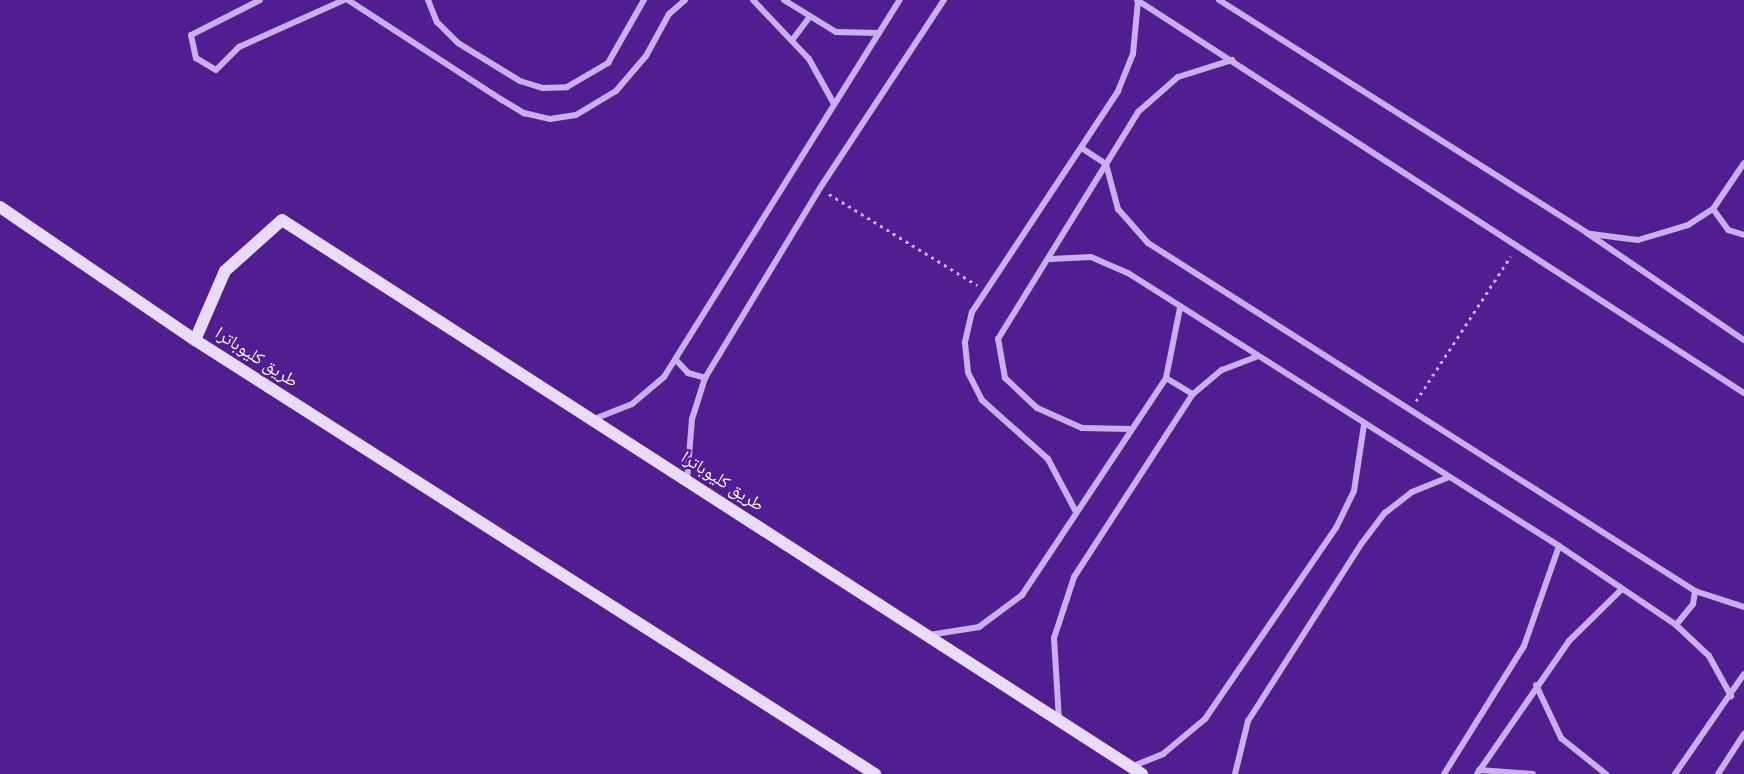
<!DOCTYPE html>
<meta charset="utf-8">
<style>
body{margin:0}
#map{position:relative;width:1744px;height:774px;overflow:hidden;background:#511e92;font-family:"Source Sans 3","Noto Naskh Arabic",sans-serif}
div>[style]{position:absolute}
.path>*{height:3px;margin-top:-1.5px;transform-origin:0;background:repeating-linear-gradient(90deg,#c9afee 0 3px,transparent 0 7.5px)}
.minor>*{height:6px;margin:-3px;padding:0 3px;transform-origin:3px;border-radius:3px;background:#c9afee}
.secondary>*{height:12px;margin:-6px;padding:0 6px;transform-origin:6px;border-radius:6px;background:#e9dbfa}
span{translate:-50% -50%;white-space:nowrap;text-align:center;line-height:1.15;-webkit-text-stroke:5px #511e92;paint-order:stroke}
.street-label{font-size:18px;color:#fff}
</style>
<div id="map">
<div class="path">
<i style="left:829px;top:194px;width:174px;rotate:31.6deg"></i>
<i style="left:1416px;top:401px;width:173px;rotate:-56.8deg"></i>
</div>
<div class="minor">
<i style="left:260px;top:0;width:77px;rotate:153.1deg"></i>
<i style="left:191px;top:35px;width:24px;rotate:78deg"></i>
<i style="left:196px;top:58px;width:23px;rotate:31deg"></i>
<i style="left:216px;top:70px;width:33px;rotate:-45deg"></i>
<i style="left:239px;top:47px;width:115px;rotate:-24.1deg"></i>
<i style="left:348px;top:0;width:184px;rotate:33deg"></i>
<i style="left:502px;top:100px;width:26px;rotate:31deg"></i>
<i style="left:524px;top:113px;width:27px;rotate:13deg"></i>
<i style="left:550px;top:119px;width:26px;rotate:-9deg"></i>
<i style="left:576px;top:115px;width:47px;rotate:-31deg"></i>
<i style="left:616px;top:91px;width:46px;rotate:-49.4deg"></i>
<i style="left:646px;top:56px;width:48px;rotate:-61.3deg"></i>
<i style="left:669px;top:14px;width:21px;rotate:-41deg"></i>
<i style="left:428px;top:0;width:24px;rotate:68deg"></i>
<i style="left:437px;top:22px;width:30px;rotate:45deg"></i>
<i style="left:458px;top:43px;width:73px;rotate:31.5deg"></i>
<i style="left:520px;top:81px;width:24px;rotate:17deg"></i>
<i style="left:543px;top:88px;width:24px;rotate:-2deg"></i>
<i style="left:567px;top:87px;width:48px;rotate:-30.3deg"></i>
<i style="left:608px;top:63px;width:73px;rotate:-60.3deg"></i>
<i style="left:753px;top:0;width:81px;rotate:46.5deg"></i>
<i style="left:809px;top:59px;width:51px;rotate:60.9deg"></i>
<i style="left:784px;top:0;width:61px;rotate:31.6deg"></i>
<i style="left:836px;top:32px;width:43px;rotate:1.3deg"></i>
<i style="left:1137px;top:0;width:723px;rotate:32.92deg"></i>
<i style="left:1219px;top:0;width:436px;rotate:32.3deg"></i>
<i style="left:1587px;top:233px;width:190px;rotate:34.3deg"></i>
<i style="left:793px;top:39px;width:25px;rotate:-53deg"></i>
<i style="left:1083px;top:149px;width:27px;rotate:33deg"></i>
<i style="left:1106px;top:164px;width:47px;rotate:75.1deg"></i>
<i style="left:1118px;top:209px;width:45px;rotate:48.6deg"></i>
<i style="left:1148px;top:243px;width:648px;rotate:32.46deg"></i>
<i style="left:1695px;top:591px;width:52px;rotate:18.1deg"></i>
<i style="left:1713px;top:209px;width:26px;rotate:54deg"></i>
<i style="left:1728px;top:230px;width:17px;rotate:17deg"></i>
<i style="left:1591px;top:234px;width:47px;rotate:7.3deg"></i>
<i style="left:1638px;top:240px;width:52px;rotate:-16.7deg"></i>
<i style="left:1688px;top:225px;width:30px;rotate:-33deg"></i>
<i style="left:1713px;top:209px;width:55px;rotate:-56deg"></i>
<i style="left:1051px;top:259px;width:40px;rotate:-2.9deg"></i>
<i style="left:1091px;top:257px;width:40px;rotate:23.4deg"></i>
<i style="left:1128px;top:273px;width:510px;rotate:32.35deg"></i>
<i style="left:1559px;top:546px;width:141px;rotate:34deg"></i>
<i style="left:1676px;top:625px;width:45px;rotate:43.2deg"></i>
<i style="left:1709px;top:656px;width:46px;rotate:61.2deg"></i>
<i style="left:676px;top:360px;width:18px;rotate:47deg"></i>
<i style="left:688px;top:373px;width:18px;rotate:16deg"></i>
<i style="left:1166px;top:378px;width:31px;rotate:31deg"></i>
<i style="left:594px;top:419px;width:41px;rotate:-21.5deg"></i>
<i style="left:632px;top:404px;width:42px;rotate:-40.2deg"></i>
<i style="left:664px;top:377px;width:445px;rotate:-58deg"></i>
<i style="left:1131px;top:429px;width:49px;rotate:-178.8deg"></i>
<i style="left:1082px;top:428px;width:49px;rotate:-156deg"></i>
<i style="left:1037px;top:408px;width:44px;rotate:-136.8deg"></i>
<i style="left:1005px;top:378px;width:40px;rotate:-100deg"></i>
<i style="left:998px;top:339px;width:267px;rotate:-58.3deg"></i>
<i style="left:1138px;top:112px;width:53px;rotate:-41.2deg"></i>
<i style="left:1178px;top:77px;width:57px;rotate:-17.5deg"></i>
<i style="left:687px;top:481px;width:62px;rotate:-85.4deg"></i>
<i style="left:692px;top:419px;width:43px;rotate:-72.4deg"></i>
<i style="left:705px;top:378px;width:222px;rotate:-58.8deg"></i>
<i style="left:820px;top:188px;width:225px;rotate:-56.6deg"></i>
<i style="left:1075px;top:510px;width:58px;rotate:-117.9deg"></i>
<i style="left:1048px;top:459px;width:89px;rotate:-138.2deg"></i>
<i style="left:982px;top:400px;width:31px;rotate:-117deg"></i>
<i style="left:968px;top:372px;width:30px;rotate:-96deg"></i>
<i style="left:965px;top:342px;width:31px;rotate:-77deg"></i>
<i style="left:972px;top:312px;width:265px;rotate:-56.5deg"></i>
<i style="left:1118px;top:91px;width:40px;rotate:-68deg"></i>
<i style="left:1133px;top:54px;width:53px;rotate:-84.6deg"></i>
<i style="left:1676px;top:625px;width:27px;rotate:-51deg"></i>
<i style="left:1693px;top:604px;width:13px;rotate:-81deg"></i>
<i style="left:929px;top:635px;width:51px;rotate:-9.1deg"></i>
<i style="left:979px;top:627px;width:54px;rotate:-36.7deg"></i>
<i style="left:1022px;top:595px;width:260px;rotate:-56.4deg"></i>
<i style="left:1166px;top:378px;width:71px;rotate:-78.7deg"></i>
<i style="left:1536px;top:685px;width:59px;rotate:64.7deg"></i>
<i style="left:1561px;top:738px;width:58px;rotate:38.7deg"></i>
<i style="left:1059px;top:720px;width:82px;rotate:-93.5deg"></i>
<i style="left:1054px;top:638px;width:64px;rotate:-71.8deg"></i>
<i style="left:1074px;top:577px;width:218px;rotate:-57deg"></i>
<i style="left:1193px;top:394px;width:38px;rotate:-40deg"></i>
<i style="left:1222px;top:370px;width:39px;rotate:-21deg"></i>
<i style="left:1131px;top:767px;width:35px;rotate:-22deg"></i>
<i style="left:1163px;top:754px;width:55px;rotate:-39.8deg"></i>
<i style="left:1205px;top:719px;width:232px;rotate:-55.6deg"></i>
<i style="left:1336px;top:528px;width:41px;rotate:-64.1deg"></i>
<i style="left:1354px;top:491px;width:67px;rotate:-81.4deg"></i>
<i style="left:1479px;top:770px;width:54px;rotate:4.2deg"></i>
<i style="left:1235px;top:774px;width:55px;rotate:-76.2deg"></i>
<i style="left:1248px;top:721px;width:211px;rotate:-57.4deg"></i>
<i style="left:1362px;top:543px;width:38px;rotate:-53deg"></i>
<i style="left:1385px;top:513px;width:34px;rotate:-38deg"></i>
<i style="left:1412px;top:492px;width:40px;rotate:-22deg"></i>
<i style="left:1444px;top:774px;width:151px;rotate:-58deg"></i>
<i style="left:1524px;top:646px;width:106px;rotate:-70.7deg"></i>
<i style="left:1477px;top:774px;width:162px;rotate:-55.3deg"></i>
<i style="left:1569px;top:641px;width:74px;rotate:-44.5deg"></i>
<i style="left:1675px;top:774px;width:121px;rotate:-55.4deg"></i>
<i style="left:1718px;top:774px;width:48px;rotate:-57deg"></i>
</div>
<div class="secondary">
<i style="left:0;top:207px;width:236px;rotate:34.3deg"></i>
<i style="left:195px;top:340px;width:807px;rotate:32.55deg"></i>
<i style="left:195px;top:340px;width:75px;rotate:-66.5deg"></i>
<i style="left:225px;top:271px;width:76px;rotate:-41.8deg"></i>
<i style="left:282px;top:220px;width:1023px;rotate:32.79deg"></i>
</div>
<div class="street-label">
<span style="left:256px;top:358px;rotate:33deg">طريق كليوباترا</span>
<span style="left:722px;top:482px;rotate:33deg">طريق كليوباترا</span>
</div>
</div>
